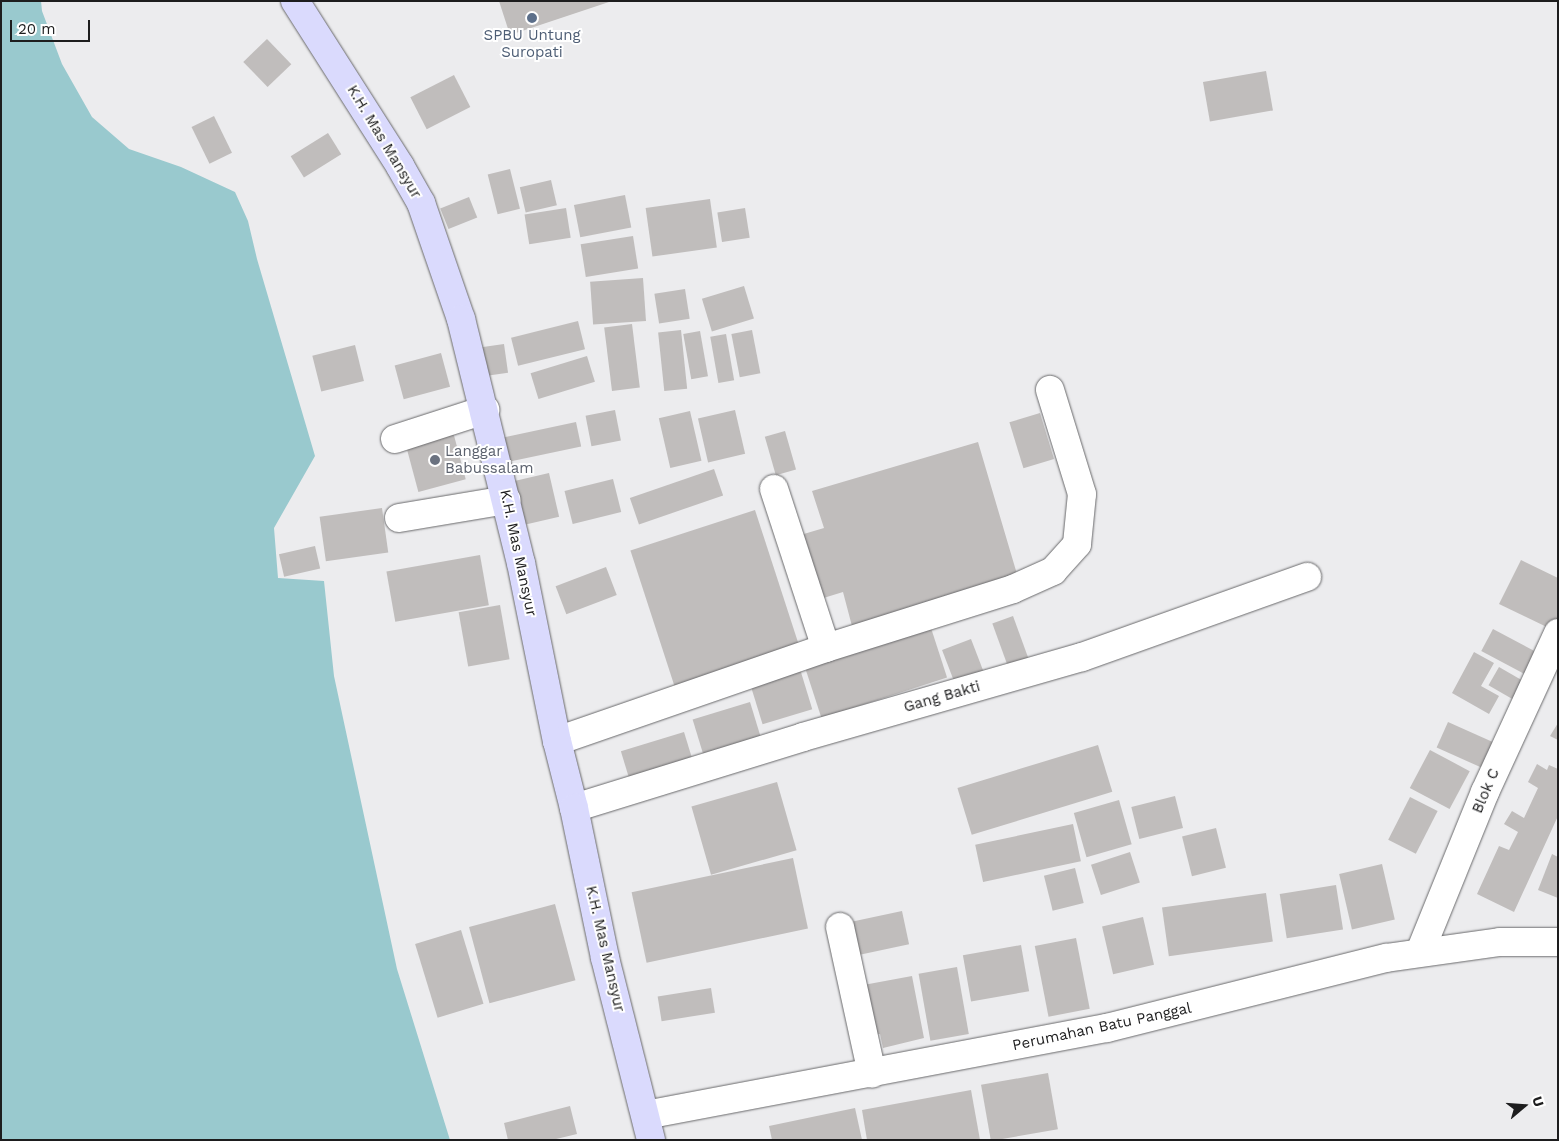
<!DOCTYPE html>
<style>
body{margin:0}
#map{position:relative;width:1559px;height:1141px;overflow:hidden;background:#ececee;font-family:"Work Sans",sans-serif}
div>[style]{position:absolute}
.water>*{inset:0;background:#99c9ce}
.building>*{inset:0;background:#c0bdbc;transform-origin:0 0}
.roads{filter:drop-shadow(0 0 1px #69696b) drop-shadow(0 0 1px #69696b)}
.minor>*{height:28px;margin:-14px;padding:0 14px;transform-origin:14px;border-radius:14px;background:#fff}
.major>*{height:28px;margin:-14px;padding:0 14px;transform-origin:14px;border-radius:14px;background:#dadafd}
.dots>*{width:14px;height:14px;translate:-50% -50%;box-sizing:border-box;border:2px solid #fff;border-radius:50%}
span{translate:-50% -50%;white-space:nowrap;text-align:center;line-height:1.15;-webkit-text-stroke:4px #fff;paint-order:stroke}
.service-label{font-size:15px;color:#4e5e75}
.street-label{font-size:15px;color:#1d1d1e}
.worship-label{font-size:15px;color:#5b616d}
.left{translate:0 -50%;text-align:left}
.frame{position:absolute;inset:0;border:2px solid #1d1d1e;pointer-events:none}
.north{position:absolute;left:1499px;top:1081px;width:50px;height:50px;-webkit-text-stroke:4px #fff;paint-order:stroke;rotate:72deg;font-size:14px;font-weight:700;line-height:20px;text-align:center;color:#1d1d1e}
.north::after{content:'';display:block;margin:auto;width:18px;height:22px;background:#1d1d1e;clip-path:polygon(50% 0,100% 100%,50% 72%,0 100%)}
.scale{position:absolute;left:10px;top:20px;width:80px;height:22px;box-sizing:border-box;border:2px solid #1d1d1e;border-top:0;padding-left:6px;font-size:15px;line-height:18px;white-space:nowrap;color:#1d1d1e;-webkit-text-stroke:4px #fff;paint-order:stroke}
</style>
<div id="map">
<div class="water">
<i style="clip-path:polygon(1px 1px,41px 1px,42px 11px,62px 64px,92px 117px,129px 149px,181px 167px,235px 192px,248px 221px,257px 259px,315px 456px,274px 528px,278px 578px,324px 581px,334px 676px,397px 969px,450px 1140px,1px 1140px)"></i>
</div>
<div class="building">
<i style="clip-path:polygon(499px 1px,609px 1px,609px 2px,510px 35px)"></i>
<i style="left:267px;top:39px;width:35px;height:33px;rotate:46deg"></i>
<i style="left:1266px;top:71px;width:40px;height:64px;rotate:80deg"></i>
<i style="left:454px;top:75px;width:36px;height:49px;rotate:63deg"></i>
<i style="left:214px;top:116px;width:41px;height:25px;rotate:64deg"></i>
<i style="left:328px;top:133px;width:25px;height:44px;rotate:58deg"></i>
<i style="left:510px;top:169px;width:41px;height:23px;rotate:76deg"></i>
<i style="left:551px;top:180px;width:26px;height:32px;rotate:77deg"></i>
<i style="left:625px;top:195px;width:33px;height:52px;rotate:79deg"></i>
<i style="left:469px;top:197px;width:22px;height:31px;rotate:68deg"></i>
<i style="left:710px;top:199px;width:49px;height:65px;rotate:82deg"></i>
<i style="left:566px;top:208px;width:30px;height:42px;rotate:81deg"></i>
<i style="left:745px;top:208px;width:30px;height:28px;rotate:81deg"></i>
<i style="left:633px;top:236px;width:33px;height:53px;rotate:81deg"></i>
<i style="left:643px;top:278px;width:43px;height:53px;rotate:86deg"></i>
<i style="left:744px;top:286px;width:34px;height:44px;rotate:73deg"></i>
<i style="left:685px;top:289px;width:30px;height:31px;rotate:81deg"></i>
<i style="left:578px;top:321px;width:29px;height:69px;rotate:76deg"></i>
<i style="left:632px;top:324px;width:64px;height:28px;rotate:83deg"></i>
<i style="left:681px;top:330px;width:59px;height:23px;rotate:84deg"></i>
<i style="left:752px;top:330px;width:44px;height:21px;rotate:79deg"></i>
<i style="left:700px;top:331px;width:46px;height:17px;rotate:80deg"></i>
<i style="left:726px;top:334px;width:47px;height:16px;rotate:80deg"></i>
<i style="left:504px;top:344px;width:29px;height:23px;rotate:82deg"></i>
<i style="left:355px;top:345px;width:37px;height:44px;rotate:76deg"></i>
<i style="left:441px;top:353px;width:35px;height:48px;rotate:75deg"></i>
<i style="left:587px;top:356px;width:27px;height:59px;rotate:73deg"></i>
<i style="left:615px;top:410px;width:31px;height:30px;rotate:79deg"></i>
<i style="left:735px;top:410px;width:45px;height:38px;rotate:77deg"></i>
<i style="left:690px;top:411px;width:51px;height:32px;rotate:77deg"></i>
<i style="left:1040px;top:413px;width:48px;height:32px;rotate:73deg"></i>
<i style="left:576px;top:422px;width:25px;height:74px;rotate:78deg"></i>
<i style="left:452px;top:428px;width:53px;height:49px;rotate:75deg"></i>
<i style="left:785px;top:431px;width:40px;height:21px;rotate:74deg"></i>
<i style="clip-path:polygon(978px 442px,1019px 581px,853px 630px,843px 592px,817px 600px,797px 536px,824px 528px,812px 491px)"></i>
<i style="left:714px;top:469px;width:28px;height:89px;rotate:71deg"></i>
<i style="left:549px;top:473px;width:45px;height:42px;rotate:77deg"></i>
<i style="left:613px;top:479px;width:34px;height:50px;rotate:76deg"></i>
<i style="left:382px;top:508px;width:45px;height:63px;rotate:82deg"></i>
<i style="left:755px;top:510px;width:147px;height:131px;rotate:72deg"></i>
<i style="left:315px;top:546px;width:23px;height:37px;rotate:77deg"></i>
<i style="left:480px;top:555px;width:51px;height:95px;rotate:80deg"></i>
<i style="clip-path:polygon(1521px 560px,1558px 578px,1558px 620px,1553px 630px,1499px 604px)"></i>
<i style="left:606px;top:567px;width:30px;height:54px;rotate:69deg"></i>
<i style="left:500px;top:605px;width:55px;height:42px;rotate:80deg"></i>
<i style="left:1013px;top:616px;width:51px;height:22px;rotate:70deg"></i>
<i style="left:931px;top:628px;width:52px;height:132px;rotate:72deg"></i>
<i style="left:1493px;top:629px;width:49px;height:25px;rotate:28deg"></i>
<i style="left:971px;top:639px;width:44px;height:31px;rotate:69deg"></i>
<i style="clip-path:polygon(1474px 652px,1494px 663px,1481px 686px,1499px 696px,1489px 714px,1452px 693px)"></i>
<i style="left:1499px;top:667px;width:30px;height:21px;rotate:30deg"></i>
<i style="left:800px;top:669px;width:42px;height:52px;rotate:73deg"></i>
<i style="left:750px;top:702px;width:42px;height:60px;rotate:73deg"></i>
<i style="left:1448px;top:722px;width:49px;height:28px;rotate:24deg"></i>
<i style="clip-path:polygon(1558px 723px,1558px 740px,1550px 736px)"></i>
<i style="left:684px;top:732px;width:37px;height:66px;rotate:73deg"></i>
<i style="left:1098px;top:745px;width:49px;height:147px;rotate:73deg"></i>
<i style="left:1430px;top:750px;width:45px;height:43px;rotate:28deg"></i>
<i style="clip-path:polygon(1537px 764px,1547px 770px,1549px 765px,1558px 769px,1558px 816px,1514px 912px,1477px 894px,1499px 846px,1509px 850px,1518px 832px,1504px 824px,1512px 811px,1524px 818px,1538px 788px,1528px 782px)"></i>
<i style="left:777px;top:782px;width:71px;height:89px;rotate:74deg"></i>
<i style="left:1175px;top:796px;width:33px;height:45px;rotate:76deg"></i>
<i style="left:1410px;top:797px;width:31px;height:48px;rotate:27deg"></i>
<i style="left:1119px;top:800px;width:46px;height:47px;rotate:74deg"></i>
<i style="left:1073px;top:824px;width:38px;height:100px;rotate:78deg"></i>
<i style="left:1216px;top:828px;width:41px;height:35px;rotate:76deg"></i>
<i style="left:1130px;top:852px;width:32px;height:41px;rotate:72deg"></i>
<i style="clip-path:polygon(1552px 854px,1558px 857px,1558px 898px,1538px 890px)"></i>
<i style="left:793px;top:858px;width:72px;height:165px;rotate:78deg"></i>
<i style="left:1382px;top:864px;width:57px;height:44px;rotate:77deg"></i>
<i style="left:1075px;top:868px;width:36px;height:32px;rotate:76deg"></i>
<i style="left:1336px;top:885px;width:45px;height:57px;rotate:81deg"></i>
<i style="left:1266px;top:893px;width:49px;height:105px;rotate:82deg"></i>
<i style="left:555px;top:904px;width:79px;height:89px;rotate:75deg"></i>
<i style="left:902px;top:911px;width:34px;height:54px;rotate:78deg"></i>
<i style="left:1143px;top:917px;width:49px;height:42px;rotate:77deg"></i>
<i style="left:461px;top:930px;width:77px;height:48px;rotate:73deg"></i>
<i style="left:1076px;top:938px;width:72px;height:42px;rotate:79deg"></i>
<i style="left:1021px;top:945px;width:47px;height:59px;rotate:80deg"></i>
<i style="left:957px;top:967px;width:68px;height:39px;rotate:80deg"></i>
<i style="clip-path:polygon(912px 976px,924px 1038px,883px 1048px,880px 1034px,867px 1036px,858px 986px)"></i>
<i style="left:711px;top:988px;width:25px;height:54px;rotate:81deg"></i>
<i style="left:1048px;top:1073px;width:57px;height:68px;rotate:80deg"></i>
<i style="clip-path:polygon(971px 1090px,980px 1140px,867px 1140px,862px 1110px)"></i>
<i style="clip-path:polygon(570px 1106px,577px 1134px,552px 1140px,508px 1140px,504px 1123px)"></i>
<i style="clip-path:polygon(855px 1108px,862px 1140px,772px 1140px,769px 1126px)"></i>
</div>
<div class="roads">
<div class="minor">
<i style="left:395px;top:439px;width:95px;rotate:-17.9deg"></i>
<i style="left:774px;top:489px;width:167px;rotate:71.9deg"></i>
<i style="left:399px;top:518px;width:109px;rotate:-9.5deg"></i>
<i style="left:557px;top:741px;width:285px;rotate:-19.1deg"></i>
<i style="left:826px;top:648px;width:196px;rotate:-17.5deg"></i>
<i style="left:1013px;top:589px;width:44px;rotate:-24.2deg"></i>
<i style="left:1053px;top:571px;width:36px;rotate:-48deg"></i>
<i style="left:1077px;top:544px;width:50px;rotate:-84.3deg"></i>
<i style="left:1082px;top:494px;width:109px;rotate:-107.1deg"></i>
<i style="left:574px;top:808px;width:240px;rotate:-17.2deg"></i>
<i style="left:803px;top:737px;width:290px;rotate:-16deg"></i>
<i style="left:1082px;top:657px;width:239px;rotate:-19.6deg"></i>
<i style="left:840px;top:927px;width:150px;rotate:77.7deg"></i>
<i style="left:1420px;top:952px;width:173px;rotate:-67.9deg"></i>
<i style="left:1485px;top:792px;width:175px;rotate:-65.3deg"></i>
<i style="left:646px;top:1115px;width:469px;rotate:-10.7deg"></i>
<i style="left:1107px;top:1028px;width:288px;rotate:-14.1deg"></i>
<i style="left:1386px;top:958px;width:115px;rotate:-8deg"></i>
<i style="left:1500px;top:942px;width:58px"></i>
</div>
<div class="major">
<i style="left:295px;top:1px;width:196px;rotate:57.5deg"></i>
<i style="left:400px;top:166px;width:43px;rotate:60.4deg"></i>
<i style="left:421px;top:203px;width:123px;rotate:71deg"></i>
<i style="left:461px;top:319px;width:251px;rotate:76.2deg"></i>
<i style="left:521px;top:563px;width:182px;rotate:78.6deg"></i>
<i style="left:557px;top:741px;width:69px;rotate:75.8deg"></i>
<i style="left:574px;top:808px;width:153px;rotate:78.3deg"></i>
<i style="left:605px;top:958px;width:188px;rotate:75.8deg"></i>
</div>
</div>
<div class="dots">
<i style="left:532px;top:18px;background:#5c6f8a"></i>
<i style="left:435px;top:460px;background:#6b7280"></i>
</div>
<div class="service-label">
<span style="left:532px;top:44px">SPBU Untung<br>Suropati</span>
</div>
<div class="street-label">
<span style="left:384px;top:142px;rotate:59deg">K.H. Mas Mansyur</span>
<span style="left:518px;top:553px;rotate:78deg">K.H. Mas Mansyur</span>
<span style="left:942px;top:697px;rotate:-16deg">Gang Bakti</span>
<span style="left:1486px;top:791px;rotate:-67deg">Blok C</span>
<span style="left:605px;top:949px;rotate:77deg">K.H. Mas Mansyur</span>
<span style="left:1102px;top:1027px;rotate:-12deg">Perumahan Batu Panggal</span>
</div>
<div class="worship-label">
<span class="left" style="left:445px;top:460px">Langgar<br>Babussalam</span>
</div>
<div class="frame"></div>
<div class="north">U</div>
<div class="scale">20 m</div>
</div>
